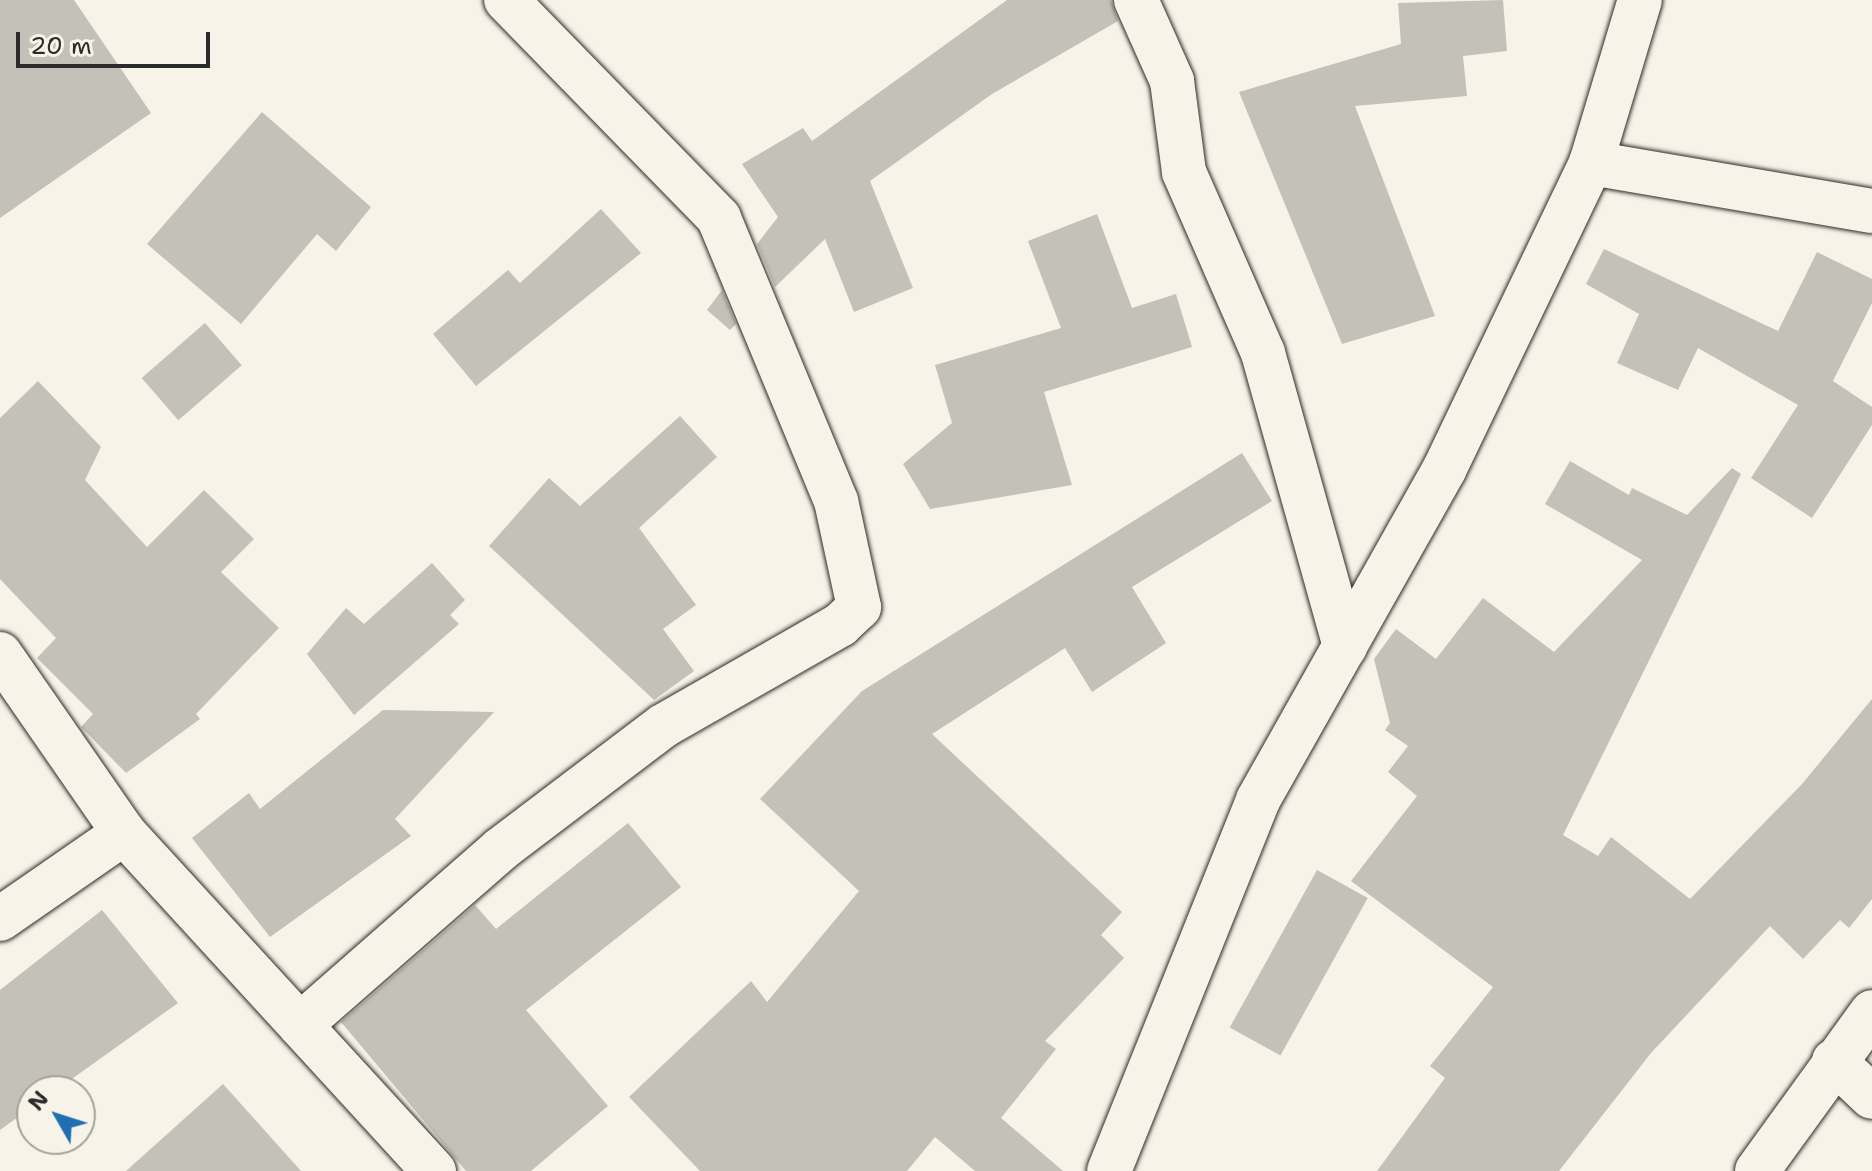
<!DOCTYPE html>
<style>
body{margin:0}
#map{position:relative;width:1872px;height:1171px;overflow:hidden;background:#f7f3e8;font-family:"Shantell Sans",sans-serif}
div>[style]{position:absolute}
.building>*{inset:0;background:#c4c1b9;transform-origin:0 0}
.roads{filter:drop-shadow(0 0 2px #2b2b2b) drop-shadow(0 0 2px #2b2b2b)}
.minor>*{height:44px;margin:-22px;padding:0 22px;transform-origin:22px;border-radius:22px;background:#f7f3e8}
span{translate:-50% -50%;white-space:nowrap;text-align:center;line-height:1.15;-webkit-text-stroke:6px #f7f3e8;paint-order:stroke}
.north{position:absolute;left:16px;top:1075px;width:80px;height:80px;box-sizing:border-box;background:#f7f3e8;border:2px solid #a5a39c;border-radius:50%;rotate:309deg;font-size:22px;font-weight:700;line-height:32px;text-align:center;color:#2b2b2b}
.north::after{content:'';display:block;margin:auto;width:28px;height:36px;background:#1f6fb2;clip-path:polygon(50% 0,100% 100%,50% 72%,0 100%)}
.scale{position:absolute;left:16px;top:32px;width:194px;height:36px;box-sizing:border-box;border:4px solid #2b2b2b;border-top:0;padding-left:10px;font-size:24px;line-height:28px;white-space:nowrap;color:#2b2b2b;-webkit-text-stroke:6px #f7f3e8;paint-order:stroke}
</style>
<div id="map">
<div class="building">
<i style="clip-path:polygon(0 0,74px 0,151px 113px,0 218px)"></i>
<i style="clip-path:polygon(1007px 0,1111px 0,1118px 21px,992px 94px,870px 181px,913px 288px,854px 312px,825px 239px,775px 287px,757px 244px,778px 217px,742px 164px,803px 128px,812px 141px)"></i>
<i style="clip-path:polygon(1503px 0,1507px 51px,1463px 56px,1467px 96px,1355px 106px,1435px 316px,1342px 344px,1239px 92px,1401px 44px,1398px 3px)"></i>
<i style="clip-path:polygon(262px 112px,371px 207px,336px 251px,317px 234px,241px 324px,147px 244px)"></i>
<i style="clip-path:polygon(601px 209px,641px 253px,476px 386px,433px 334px,508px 270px,520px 283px)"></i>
<i style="clip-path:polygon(1097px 214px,1132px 308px,1176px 294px,1192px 347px,1044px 392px,1072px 485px,930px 509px,903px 464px,952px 423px,935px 365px,1061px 328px,1028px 241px)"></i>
<i style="clip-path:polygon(1604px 249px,1778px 331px,1817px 252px,1872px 279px,1872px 303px,1833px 381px,1872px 407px,1872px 425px,1812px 518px,1751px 478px,1798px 405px,1698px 348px,1678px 390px,1617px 363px,1639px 314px,1586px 284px)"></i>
<i style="clip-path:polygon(722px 290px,736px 324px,730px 330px,707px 310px)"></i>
<i style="left:205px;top:323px;width:56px;height:84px;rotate:49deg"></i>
<i style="clip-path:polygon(38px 381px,101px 447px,85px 480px,147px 547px,204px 490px,254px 539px,221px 572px,279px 628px,196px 714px,200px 719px,126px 773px,81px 727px,93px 714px,37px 658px,56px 638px,0 579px,0 418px)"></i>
<i style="clip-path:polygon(680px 416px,717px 457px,639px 528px,696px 605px,663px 629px,694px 671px,654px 700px,489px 546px,549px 478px,580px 506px)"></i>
<i style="clip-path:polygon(1242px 453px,1272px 501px,1132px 587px,1166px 643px,1092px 692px,1065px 648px,932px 734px,1122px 912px,1101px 935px,1124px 958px,1045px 1041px,1056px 1049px,1001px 1118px,1063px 1171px,975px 1171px,935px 1137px,907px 1171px,700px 1171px,629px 1097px,751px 981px,767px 1002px,859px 891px,760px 799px,862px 691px)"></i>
<i style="clip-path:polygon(1570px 461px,1629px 495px,1632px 488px,1687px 515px,1732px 468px,1741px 474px,1563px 835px,1598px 856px,1611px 837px,1690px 899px,1802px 784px,1872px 699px,1872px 899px,1849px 928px,1840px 920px,1803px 959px,1770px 926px,1651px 1053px,1559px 1171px,1377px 1171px,1445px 1078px,1430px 1066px,1493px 987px,1351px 881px,1417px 796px,1388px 772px,1408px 746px,1385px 730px,1390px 723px,1374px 659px,1396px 629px,1436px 659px,1483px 598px,1554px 652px,1642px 560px,1545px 504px)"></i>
<i style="clip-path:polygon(432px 563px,465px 600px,450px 615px,459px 624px,354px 715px,307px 654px,346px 608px,364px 624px)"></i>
<i style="clip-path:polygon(383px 710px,494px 712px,395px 819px,411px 836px,270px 937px,192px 838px,249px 793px,260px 809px)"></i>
<i style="clip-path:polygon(628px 823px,681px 887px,526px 1010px,608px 1106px,531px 1171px,466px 1171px,341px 1022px,475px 905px,496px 929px)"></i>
<i style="left:1317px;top:870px;width:58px;height:180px;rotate:29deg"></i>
<i style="clip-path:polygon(102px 910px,178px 1003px,55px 1091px,32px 1091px,32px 1107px,0 1130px,0 990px)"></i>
<i style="clip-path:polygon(223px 1084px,301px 1171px,126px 1171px)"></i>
</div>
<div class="roads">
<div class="minor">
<i style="left:1136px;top:0;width:89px;rotate:66deg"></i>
<i style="left:1172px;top:81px;width:92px;rotate:82.5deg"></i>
<i style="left:1184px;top:172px;width:197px;rotate:66.4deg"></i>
<i style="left:1263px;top:353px;width:305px;rotate:74.4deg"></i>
<i style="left:1591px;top:163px;width:285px;rotate:9.7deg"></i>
<i style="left:0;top:654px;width:218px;rotate:55.3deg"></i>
<i style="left:124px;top:833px;width:459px;rotate:47.5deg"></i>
<i style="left:0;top:919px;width:151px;rotate:-34.7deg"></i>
<i style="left:300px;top:1025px;width:267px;rotate:-41.2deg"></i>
<i style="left:501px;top:849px;width:203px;rotate:-37.2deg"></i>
<i style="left:663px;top:726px;width:204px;rotate:-29.7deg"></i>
<i style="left:840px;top:625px;width:26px;rotate:-43deg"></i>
<i style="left:859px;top:607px;width:108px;rotate:-102.2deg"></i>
<i style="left:836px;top:501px;width:306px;rotate:-112.5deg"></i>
<i style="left:719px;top:218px;width:305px;rotate:-134.3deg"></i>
<i style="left:1834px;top:1061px;width:52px;rotate:43.5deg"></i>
<i style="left:1109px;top:1171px;width:400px;rotate:-68.1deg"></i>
<i style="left:1258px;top:800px;width:379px;rotate:-60.6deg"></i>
<i style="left:1444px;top:470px;width:340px;rotate:-64.4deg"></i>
<i style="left:1591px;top:163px;width:170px;rotate:-73.3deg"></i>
<i style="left:1757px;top:1171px;width:196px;rotate:-54.1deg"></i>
</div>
</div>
<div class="north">N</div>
<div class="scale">20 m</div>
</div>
